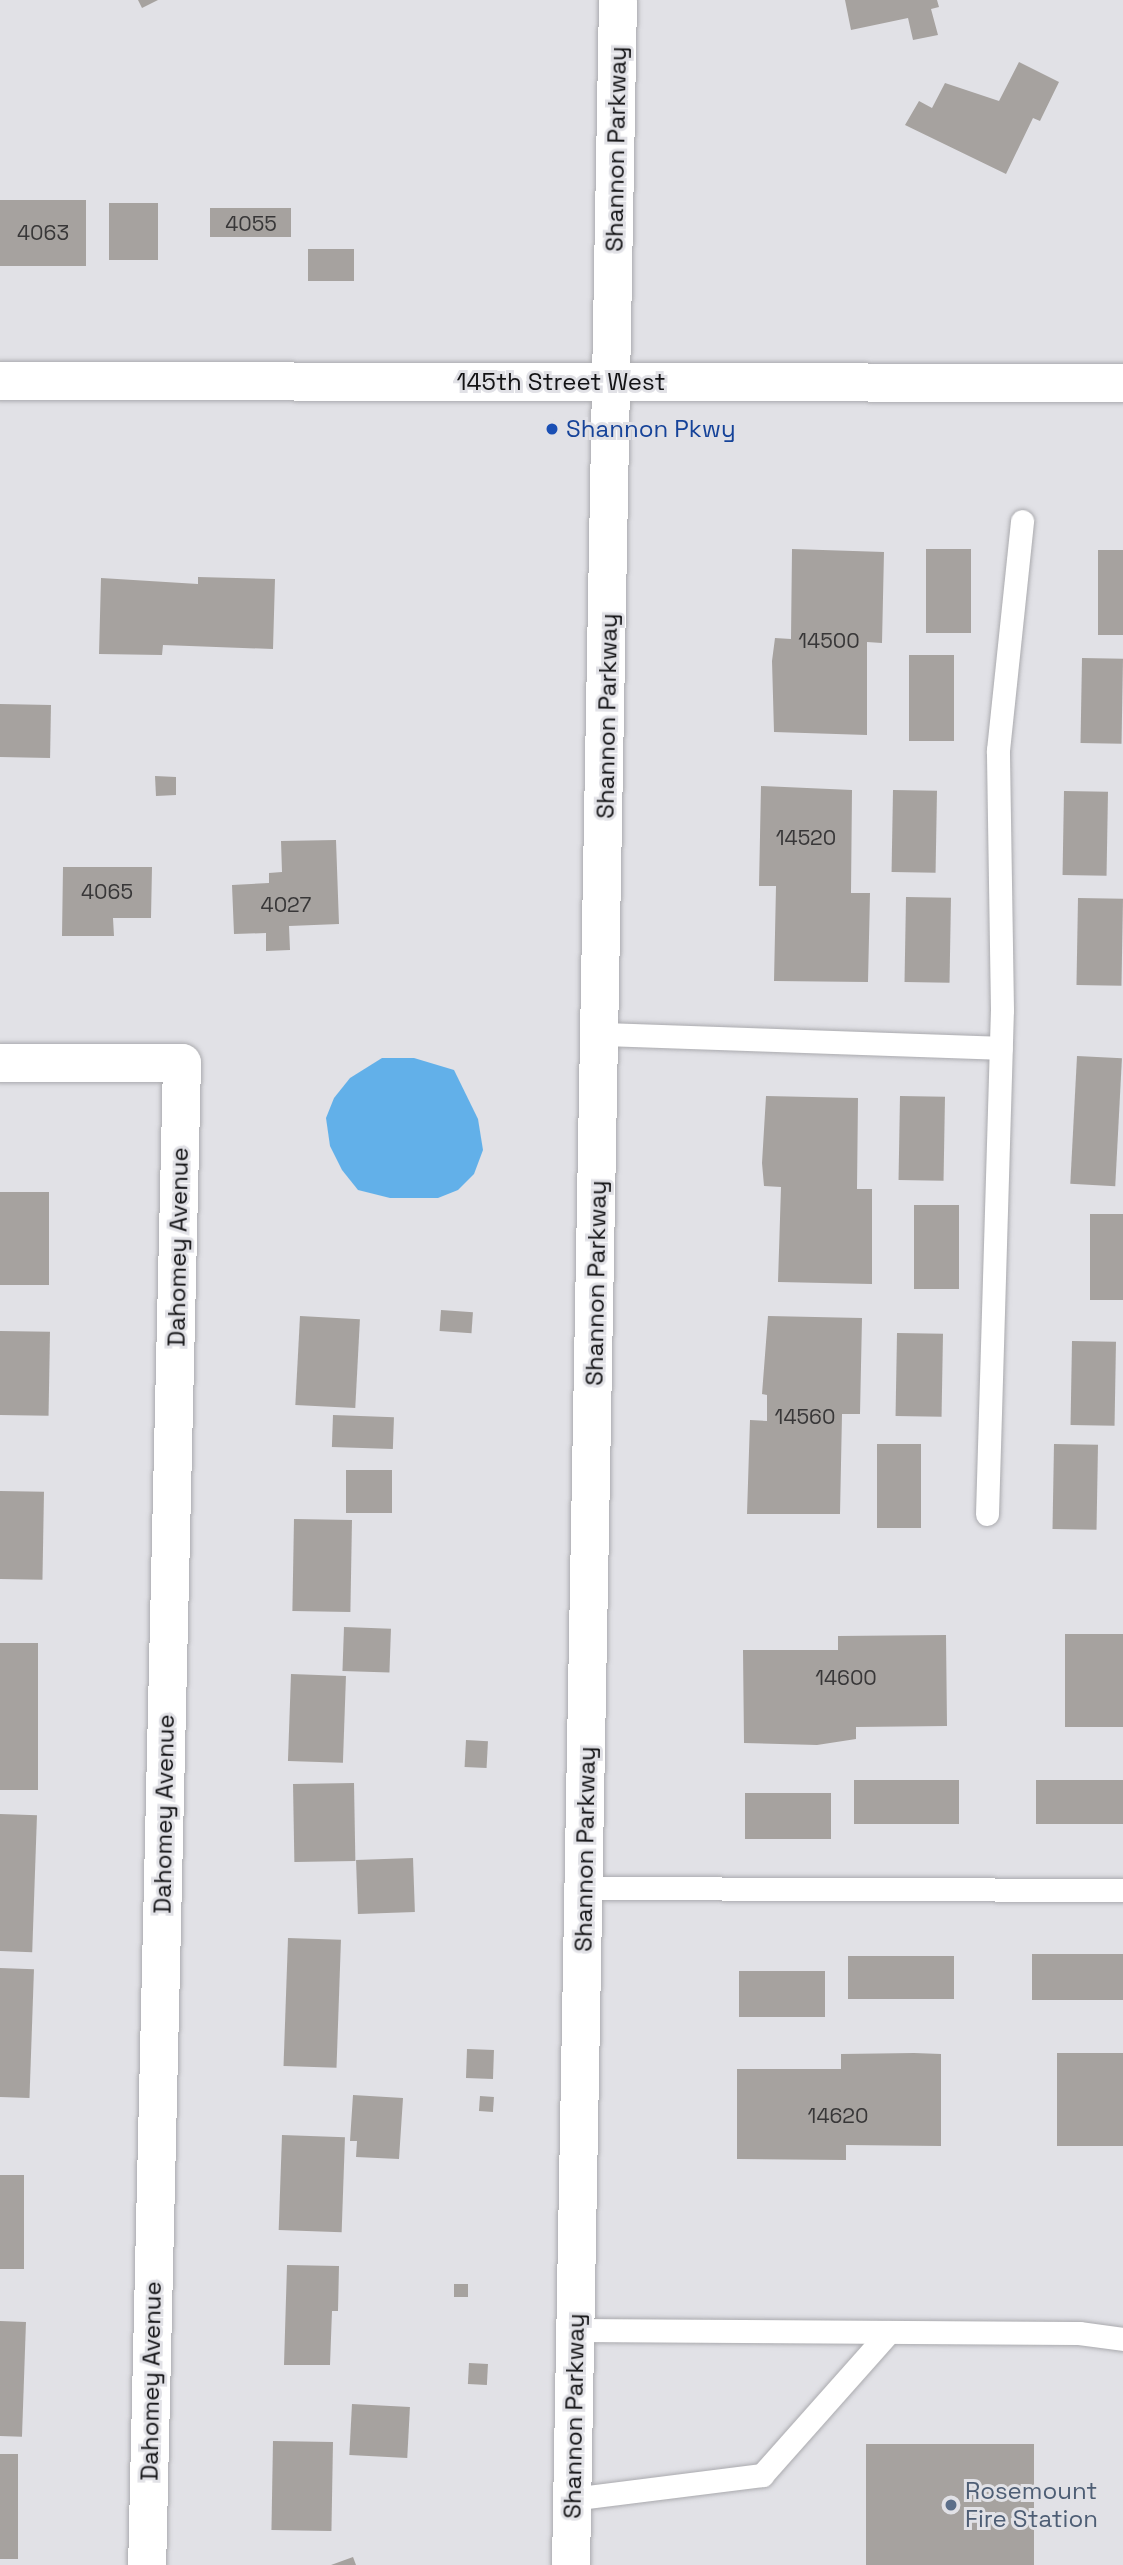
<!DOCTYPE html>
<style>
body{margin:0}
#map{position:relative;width:1123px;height:2565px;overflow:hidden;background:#e1e1e6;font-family:"Space Grotesk",sans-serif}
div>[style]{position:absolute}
.water>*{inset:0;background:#62b0e9}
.building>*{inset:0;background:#a6a29f;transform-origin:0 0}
.roads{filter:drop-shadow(0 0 2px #aaaaae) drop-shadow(0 0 2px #aaaaae)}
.lane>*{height:23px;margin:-11.5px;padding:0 11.5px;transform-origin:11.5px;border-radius:11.5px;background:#fff}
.street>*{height:38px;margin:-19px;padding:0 19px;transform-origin:19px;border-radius:19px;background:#fff}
.secondary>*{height:38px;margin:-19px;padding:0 19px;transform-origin:19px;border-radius:19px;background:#fff}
.dots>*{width:19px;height:19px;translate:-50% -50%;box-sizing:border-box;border:4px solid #e1e1e6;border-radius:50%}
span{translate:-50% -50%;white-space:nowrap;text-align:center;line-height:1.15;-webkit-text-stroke:6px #e1e1e6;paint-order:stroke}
.number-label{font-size:21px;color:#383738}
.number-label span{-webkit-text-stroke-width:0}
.street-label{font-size:24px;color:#131315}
.transit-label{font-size:24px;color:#164399}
.left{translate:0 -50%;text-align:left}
.service-label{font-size:24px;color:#4e5e75}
</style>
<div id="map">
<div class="water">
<i style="clip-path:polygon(382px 1058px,414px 1058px,454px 1070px,478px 1119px,483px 1150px,474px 1174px,458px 1190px,438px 1198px,390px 1198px,358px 1190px,342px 1170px,330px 1146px,326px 1118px,334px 1098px,350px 1078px)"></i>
</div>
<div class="building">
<i style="clip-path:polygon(138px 0,158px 0,142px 8px)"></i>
<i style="clip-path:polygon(845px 0,937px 0,939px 7px,931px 9px,938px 35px,913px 40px,908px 18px,851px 30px)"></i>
<i style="clip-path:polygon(1019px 62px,1059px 82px,1040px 121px,1033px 118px,1006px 174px,905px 125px,919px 101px,932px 108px,945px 83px,999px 101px)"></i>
<i style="left:0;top:200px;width:86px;height:66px"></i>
<i style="left:109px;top:203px;width:49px;height:57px"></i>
<i style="left:291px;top:208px;width:29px;height:81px;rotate:90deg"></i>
<i style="left:308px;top:249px;width:46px;height:32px"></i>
<i style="clip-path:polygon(792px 549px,884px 552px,882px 643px,867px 642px,867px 735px,774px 732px,772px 661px,775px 638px,791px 639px)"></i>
<i style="left:926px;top:549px;width:45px;height:84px"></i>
<i style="left:1098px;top:550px;width:25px;height:85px"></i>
<i style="clip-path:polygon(198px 577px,275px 579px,273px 649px,163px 645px,162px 655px,99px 654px,101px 578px,198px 584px)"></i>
<i style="left:909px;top:655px;width:45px;height:86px"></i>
<i style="left:1082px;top:658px;width:41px;height:85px;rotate:1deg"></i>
<i style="left:0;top:704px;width:51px;height:53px;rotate:1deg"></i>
<i style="clip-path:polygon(155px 776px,176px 777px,176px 795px,156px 796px)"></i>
<i style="clip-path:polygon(761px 786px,852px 790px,851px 893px,870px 893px,868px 982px,774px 981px,776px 886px,759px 886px)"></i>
<i style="left:893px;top:790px;width:44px;height:82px;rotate:1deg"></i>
<i style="left:1064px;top:791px;width:44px;height:84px;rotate:1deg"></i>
<i style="clip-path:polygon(336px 840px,339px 924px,289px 926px,290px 950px,266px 951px,266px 933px,234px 934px,232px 885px,269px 883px,269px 873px,282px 872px,281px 841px)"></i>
<i style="clip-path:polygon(63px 867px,152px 867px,151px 918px,113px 918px,114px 936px,62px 936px)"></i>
<i style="left:906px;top:897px;width:45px;height:85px;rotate:1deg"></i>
<i style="left:1078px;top:898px;width:45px;height:87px;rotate:1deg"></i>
<i style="left:1077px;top:1056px;width:45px;height:128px;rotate:3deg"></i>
<i style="clip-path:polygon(766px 1096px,858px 1098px,857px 1189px,872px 1189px,872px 1284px,778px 1282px,781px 1187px,764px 1186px,762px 1163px)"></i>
<i style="left:900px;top:1096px;width:45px;height:84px;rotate:1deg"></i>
<i style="left:0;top:1192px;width:49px;height:93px"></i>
<i style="left:914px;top:1205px;width:45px;height:84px"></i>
<i style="left:1090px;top:1214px;width:33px;height:86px"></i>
<i style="left:441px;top:1310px;width:32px;height:21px;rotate:4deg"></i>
<i style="left:300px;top:1316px;width:60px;height:89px;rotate:3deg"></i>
<i style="clip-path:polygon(768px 1316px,862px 1318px,860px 1414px,842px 1414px,840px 1514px,747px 1514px,750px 1420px,767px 1421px,767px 1395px,762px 1394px)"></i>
<i style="left:0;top:1331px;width:50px;height:84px;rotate:1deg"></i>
<i style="left:897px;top:1333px;width:46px;height:83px;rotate:1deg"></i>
<i style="left:1072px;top:1341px;width:44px;height:84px;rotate:1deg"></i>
<i style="left:333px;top:1415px;width:61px;height:32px;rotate:2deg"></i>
<i style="left:877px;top:1444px;width:44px;height:84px"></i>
<i style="left:1054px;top:1444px;width:44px;height:85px;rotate:1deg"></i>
<i style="left:346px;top:1470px;width:46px;height:43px"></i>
<i style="left:0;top:1491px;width:44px;height:88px;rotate:1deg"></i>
<i style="left:294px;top:1519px;width:58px;height:92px;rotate:1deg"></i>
<i style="left:344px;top:1627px;width:47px;height:44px;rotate:2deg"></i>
<i style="left:1065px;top:1634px;width:58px;height:93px"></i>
<i style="clip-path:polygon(946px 1635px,947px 1726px,856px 1727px,856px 1739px,817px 1745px,744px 1743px,743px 1650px,838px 1650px,838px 1636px)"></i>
<i style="left:0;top:1643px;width:38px;height:147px"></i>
<i style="left:291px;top:1674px;width:55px;height:87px;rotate:2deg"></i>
<i style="left:466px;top:1740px;width:22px;height:27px;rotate:3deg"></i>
<i style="left:959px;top:1780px;width:44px;height:105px;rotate:90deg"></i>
<i style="left:1036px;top:1780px;width:87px;height:44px"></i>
<i style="left:354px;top:1783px;width:78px;height:61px;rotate:89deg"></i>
<i style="left:831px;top:1793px;width:46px;height:86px;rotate:90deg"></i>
<i style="left:0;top:1814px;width:37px;height:137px;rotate:2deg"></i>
<i style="left:413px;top:1858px;width:54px;height:57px;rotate:88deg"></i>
<i style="left:288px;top:1938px;width:53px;height:128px;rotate:2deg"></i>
<i style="left:1123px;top:1954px;width:46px;height:91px;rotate:90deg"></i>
<i style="left:848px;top:1956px;width:106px;height:43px"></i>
<i style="left:0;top:1968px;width:34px;height:129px;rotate:2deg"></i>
<i style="left:739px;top:1971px;width:86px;height:46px"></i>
<i style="left:467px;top:2049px;width:27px;height:29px;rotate:2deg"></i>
<i style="clip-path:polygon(914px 2053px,941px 2054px,941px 2146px,846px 2145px,846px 2160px,737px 2159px,737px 2069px,841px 2069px,841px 2054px)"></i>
<i style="left:1057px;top:2053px;width:66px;height:93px"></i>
<i style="clip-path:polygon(353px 2095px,403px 2098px,399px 2159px,356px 2157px,357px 2141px,350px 2141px)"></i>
<i style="left:480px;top:2096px;width:14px;height:15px;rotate:4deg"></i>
<i style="left:282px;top:2135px;width:63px;height:95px;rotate:2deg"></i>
<i style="left:0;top:2175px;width:24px;height:94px"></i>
<i style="clip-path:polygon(287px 2265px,339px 2266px,338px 2311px,332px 2311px,330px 2365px,284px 2365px)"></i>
<i style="left:454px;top:2284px;width:14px;height:13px"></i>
<i style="left:0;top:2321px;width:26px;height:115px;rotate:2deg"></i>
<i style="left:469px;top:2363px;width:19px;height:21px;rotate:3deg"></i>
<i style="left:352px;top:2404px;width:58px;height:51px;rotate:3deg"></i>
<i style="left:273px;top:2441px;width:60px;height:89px;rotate:1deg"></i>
<i style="left:866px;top:2444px;width:168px;height:121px"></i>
<i style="left:0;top:2454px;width:18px;height:105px"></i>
<i style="clip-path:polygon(353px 2557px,356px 2565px,331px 2565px)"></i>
</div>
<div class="roads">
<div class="lane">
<i style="left:601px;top:1034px;width:400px;rotate:2deg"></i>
<i style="left:987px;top:1514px;width:504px;rotate:-88.3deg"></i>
<i style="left:1002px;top:1010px;width:260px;rotate:-90.9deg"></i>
<i style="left:998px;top:750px;width:230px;rotate:-84deg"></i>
<i style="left:584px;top:1888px;width:539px;rotate:0.21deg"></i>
<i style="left:575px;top:2330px;width:504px;rotate:0.34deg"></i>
<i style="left:1079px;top:2333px;width:44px;rotate:7.8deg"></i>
<i style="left:572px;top:2499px;width:192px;rotate:-7.2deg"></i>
<i style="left:762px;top:2475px;width:190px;rotate:-48.4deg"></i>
</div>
<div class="street">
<i style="left:0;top:1063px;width:182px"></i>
<i style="left:182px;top:1063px;width:1502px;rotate:91.33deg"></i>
</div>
<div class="secondary">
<i style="left:0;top:381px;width:1123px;rotate:0.1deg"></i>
<i style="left:571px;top:2565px;width:2565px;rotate:-88.95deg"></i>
</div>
</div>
<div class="dots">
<i style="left:552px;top:429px;background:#1a4fb4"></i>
<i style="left:951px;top:2505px;background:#5c6f8a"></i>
</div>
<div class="number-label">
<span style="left:251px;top:224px">4055</span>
<span style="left:43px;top:233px">4063</span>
<span style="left:829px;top:641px">14500</span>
<span style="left:806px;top:838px">14520</span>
<span style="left:107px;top:892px">4065</span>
<span style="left:286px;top:905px">4027</span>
<span style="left:805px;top:1417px">14560</span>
<span style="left:846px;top:1678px">14600</span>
<span style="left:838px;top:2116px">14620</span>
</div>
<div class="street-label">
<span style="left:616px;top:149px;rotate:-89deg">Shannon Parkway</span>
<span style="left:561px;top:382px">145th Street West</span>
<span style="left:607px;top:716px;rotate:-89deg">Shannon Parkway</span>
<span style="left:178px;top:1247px;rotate:-89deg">Dahomey Avenue</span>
<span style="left:596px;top:1283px;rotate:-89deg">Shannon Parkway</span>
<span style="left:164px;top:1814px;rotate:-89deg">Dahomey Avenue</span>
<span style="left:585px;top:1849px;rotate:-89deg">Shannon Parkway</span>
<span style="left:151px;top:2381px;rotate:-89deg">Dahomey Avenue</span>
<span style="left:574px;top:2416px;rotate:-89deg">Shannon Parkway</span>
</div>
<div class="transit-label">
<span class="left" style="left:566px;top:429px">Shannon Pkwy</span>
</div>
<div class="service-label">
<span class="left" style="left:965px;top:2505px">Rosemount<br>Fire Station</span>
</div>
</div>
